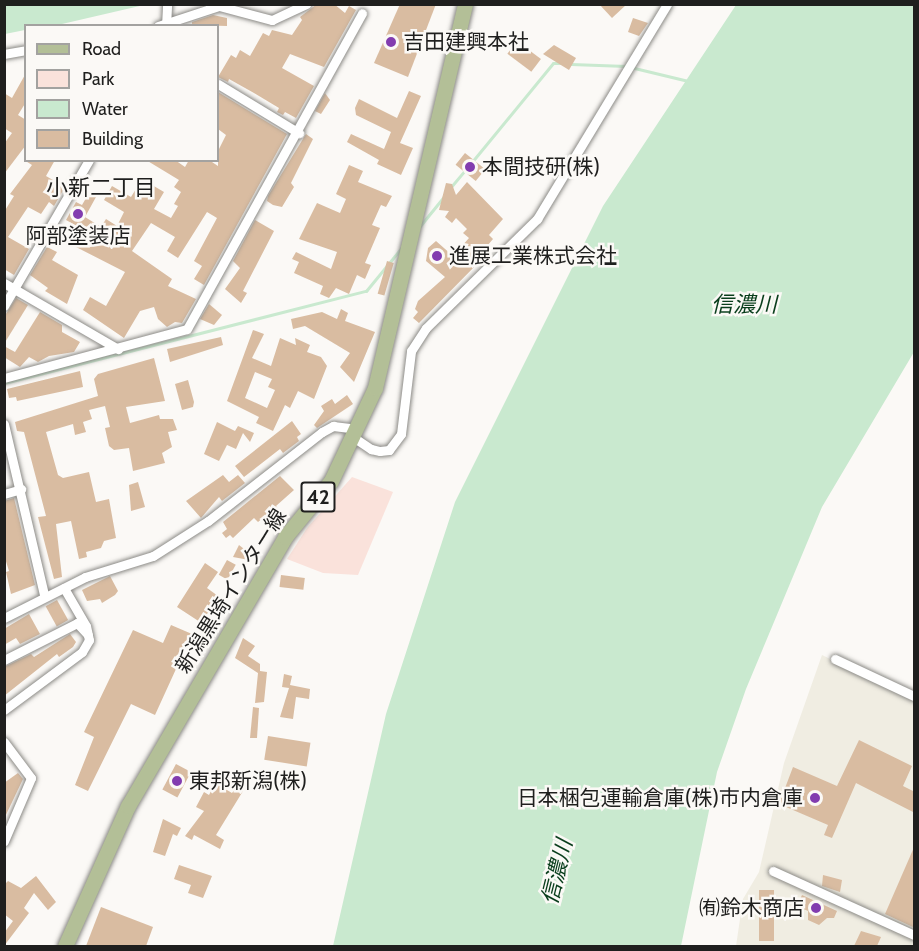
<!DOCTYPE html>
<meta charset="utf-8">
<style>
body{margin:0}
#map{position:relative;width:919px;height:951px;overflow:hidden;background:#fbf9f6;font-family:Cabin,"Noto Sans JP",sans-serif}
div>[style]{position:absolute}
.built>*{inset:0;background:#f0ede2}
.green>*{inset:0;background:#fae2db}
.water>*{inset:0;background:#c9e9cf}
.stream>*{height:3px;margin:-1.5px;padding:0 1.5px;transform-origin:1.5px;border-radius:1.5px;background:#c9e9cf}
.building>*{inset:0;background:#d9bca1;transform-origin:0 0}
.roads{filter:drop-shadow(0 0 2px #8c8b87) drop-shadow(0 0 2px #8c8b87)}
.minor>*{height:9px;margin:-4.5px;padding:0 4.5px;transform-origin:4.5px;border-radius:4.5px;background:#fff}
.primary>*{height:15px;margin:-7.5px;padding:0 7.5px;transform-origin:7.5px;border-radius:7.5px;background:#b3bf97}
.dots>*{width:16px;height:16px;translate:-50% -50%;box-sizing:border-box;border:3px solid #fbf9f6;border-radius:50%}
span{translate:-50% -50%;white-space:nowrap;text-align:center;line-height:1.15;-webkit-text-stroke:5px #fbf9f6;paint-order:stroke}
.shield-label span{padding:2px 4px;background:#fbf9f6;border:2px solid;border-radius:4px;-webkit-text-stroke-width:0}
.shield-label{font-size:20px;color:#1f1f1e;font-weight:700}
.poi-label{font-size:21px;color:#1f1f1e}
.left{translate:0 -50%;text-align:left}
.right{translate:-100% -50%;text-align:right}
.street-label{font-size:21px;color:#1f1f1e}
.neighbourhood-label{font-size:22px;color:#1f1f1e}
.water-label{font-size:22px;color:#093e1c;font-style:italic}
.frame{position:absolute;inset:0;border:6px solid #1f1f1e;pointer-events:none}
.legend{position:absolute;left:24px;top:24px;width:195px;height:138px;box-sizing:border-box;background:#fbf9f6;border:2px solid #a3a2a0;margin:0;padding:8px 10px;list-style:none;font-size:18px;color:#1f1f1e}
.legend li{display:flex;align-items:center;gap:12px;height:30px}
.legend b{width:30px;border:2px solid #a3a2a0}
</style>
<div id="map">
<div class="built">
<i style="clip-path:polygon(822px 655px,914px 700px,914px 946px,736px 946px,743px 899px,759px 872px,784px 763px)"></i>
</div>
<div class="green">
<i style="clip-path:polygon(352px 477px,393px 492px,358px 575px,323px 573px,287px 559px,307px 528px)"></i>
</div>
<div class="water">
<i style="clip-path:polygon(4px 5px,5px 4px,144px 5px,62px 24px,26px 26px,25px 30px,5px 34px)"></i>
<i style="clip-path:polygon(736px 5px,914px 5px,914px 352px,822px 507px,746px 689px,717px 772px,681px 946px,333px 946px,386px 714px,455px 502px,603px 206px)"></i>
</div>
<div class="stream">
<i style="left:571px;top:64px;width:55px;rotate:2.1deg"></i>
<i style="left:626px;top:66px;width:64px;rotate:13.6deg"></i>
<i style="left:471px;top:163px;width:129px;rotate:-50.6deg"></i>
<i style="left:553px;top:63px;width:8px"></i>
<i style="left:450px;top:188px;width:23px;rotate:-50deg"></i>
<i style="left:420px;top:226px;width:38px;rotate:-51deg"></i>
<i style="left:4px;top:383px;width:374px;rotate:-14.3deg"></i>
<i style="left:366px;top:291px;width:57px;rotate:-50.7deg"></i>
</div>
<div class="building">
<i style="clip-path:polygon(317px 4px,334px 4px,345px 13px,349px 6px,356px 10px,324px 67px,290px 54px,282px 68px,314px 86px,296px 118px,285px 112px,283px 115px,277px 112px,279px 108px,254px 93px,229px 79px,228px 82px,218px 77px,231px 55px,236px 58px,240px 50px,250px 56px,263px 33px,269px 36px,272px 30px,292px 35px,302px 20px,300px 17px)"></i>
<i style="clip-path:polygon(400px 4px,436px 4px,408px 77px,374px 63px)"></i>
<i style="clip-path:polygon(599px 4px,627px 4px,612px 18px)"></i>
<i style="clip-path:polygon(213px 15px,227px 18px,227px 26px,192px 25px,192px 22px)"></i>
<i style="clip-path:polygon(633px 18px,648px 23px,639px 36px,628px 32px)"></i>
<i style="left:517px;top:41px;width:30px;height:16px;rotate:37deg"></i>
<i style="clip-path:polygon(554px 45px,576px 58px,569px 70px,543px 54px)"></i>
<i style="clip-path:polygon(26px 73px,26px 102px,18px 115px,26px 120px,26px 145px,4px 174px,4px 144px,12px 133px,4px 128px,4px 93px,12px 98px)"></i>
<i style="clip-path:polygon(409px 91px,421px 96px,400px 143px,413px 148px,401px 175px,377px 164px,379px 160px,347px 142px,351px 134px,384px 149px,391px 132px,356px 115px,355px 108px,359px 99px,397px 118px)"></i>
<i style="clip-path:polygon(218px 92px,287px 134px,204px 285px,194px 279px,202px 266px,194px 261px,217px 218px,207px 212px,178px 258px,167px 251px,175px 237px,151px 223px,132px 251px,172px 279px,168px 286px,196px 299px,182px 323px,175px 322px,167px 327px,158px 319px,154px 307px,140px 311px,124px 338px,83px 310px,90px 297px,106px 306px,125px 272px,76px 247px,86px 231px,66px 220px,76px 202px,82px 205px,89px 193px,96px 197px,85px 217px,101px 227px,106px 219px,117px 226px,124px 212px,104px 200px,112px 186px,131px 197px,142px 179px,164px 192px,154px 209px,171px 218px,178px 206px,174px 204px,181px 192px,174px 187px,179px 180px,146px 160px,175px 160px,185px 167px,189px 160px,209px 160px,218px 166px,218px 151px,226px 135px,218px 129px)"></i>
<i style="clip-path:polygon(325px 93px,330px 100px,321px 114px,315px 111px)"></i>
<i style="clip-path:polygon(306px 134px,313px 139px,291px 183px,294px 187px,282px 207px,273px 205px,267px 201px,268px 196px)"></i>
<i style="left:465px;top:153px;width:26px;height:15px;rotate:39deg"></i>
<i style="clip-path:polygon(24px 160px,55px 160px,46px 176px,65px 187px,54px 206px,49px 202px,41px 214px,28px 207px,8px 237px,29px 249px,14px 275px,4px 269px,4px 212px,14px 196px,10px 194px,32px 165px)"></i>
<i style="clip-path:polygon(349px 165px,363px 171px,358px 182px,392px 196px,386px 207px,381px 205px,372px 225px,380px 228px,365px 263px,371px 265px,365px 279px,357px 275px,349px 294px,336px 288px,329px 298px,320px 294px,323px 286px,294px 273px,299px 262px,292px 259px,296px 252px,331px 269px,337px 252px,299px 239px,317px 203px,340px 213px,346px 199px,336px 194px)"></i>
<i style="clip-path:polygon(467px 182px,503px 219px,489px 235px,493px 239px,476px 259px,479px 262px,419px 323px,413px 318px,418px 312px,415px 309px,418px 301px,445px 277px,426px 261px,428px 248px,436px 241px,453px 256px,469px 238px,463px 233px,467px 229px,456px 218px,452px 223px,445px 217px,449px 211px,439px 210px,446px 183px,452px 184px,456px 195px)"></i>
<i style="clip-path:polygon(255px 220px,274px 231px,243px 291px,247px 293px,241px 303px,225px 289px,240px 268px,233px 261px)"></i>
<i style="clip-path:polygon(47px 247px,57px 252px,52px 260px,78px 275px,67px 304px,45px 291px,48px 288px,30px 275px)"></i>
<i style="left:387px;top:261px;width:7px;height:34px;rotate:16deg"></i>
<i style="clip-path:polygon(16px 298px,28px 305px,4px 344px,4px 317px)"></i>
<i style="clip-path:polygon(209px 304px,222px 315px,214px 325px,200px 319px)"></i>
<i style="clip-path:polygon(341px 309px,348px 313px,345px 321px,375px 332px,354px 382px,340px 367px,350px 353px,305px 326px,293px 329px,291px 319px,322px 312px,337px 319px)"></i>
<i style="clip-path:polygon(40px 312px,62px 325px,62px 332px,80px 342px,74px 352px,49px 356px,38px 362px,29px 357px,20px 367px,4px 357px,4px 346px,15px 352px)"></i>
<i style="clip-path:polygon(evenodd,253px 330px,264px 334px,252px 358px,271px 366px,280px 338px,296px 345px,295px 338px,310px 345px,307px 352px,321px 357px,327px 366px,314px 399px,298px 391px,290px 408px,285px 405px,273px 431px,256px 423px,259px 417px,227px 401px,253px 330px,255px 372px,272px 379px,268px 387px,275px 390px,267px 408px,245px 398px,255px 372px)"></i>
<i style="clip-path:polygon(221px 337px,223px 345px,170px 362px,167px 349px)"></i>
<i style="clip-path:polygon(154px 358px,165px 401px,126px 407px,130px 423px,159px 415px,160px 419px,173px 419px,177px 430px,168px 432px,172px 447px,162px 453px,165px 463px,133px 471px,129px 448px,114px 450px,109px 446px,105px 428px,110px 427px,105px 406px,89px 410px,92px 419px,83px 422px,86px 432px,75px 435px,73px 424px,46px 432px,58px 475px,63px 478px,89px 472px,96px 502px,109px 499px,116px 538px,104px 541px,101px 548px,86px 552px,87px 557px,79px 559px,71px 521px,56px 524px,62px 577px,54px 579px,38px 517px,46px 516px,24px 432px,17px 431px,15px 422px,98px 396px,94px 379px,98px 374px)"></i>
<i style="clip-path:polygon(80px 371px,83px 387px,17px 401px,16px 397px,9px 398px,7px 389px)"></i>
<i style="clip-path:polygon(188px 380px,194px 402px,193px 407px,182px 410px,175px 384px)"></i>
<i style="clip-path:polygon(347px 395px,353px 404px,317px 428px,314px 425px,324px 411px,321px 406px,332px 399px,335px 404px)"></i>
<i style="clip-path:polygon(292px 421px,301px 434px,297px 437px,299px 441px,283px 453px,280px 449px,244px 477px,235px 466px)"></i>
<i style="clip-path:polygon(217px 422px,235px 431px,238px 426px,254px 433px,250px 442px,243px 433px,236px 449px,227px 445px,219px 461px,204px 454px)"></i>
<i style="clip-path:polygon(223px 475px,229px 482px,238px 475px,245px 483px,222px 501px,219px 497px,201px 518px,186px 501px)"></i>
<i style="clip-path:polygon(280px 476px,294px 490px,276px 506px,281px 513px,275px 519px,269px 513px,258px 522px,254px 518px,233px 538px,230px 535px,226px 538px,222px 533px,227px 529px,223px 522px)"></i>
<i style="clip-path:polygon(138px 482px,145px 507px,131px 511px,129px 485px)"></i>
<i style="clip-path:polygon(14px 498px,35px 585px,11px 594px,6px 572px,9px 571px,4px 555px,4px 501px)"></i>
<i style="clip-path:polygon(239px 545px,253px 556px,249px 560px,233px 557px)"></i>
<i style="left:227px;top:560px;width:10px;height:17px;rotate:29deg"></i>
<i style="clip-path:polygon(205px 563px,218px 572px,207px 588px,218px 596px,213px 601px,217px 605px,200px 622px,177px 607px)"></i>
<i style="left:281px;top:575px;width:24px;height:12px;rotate:7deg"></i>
<i style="clip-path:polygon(110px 576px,118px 591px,115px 595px,102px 603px,100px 599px,87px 601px,82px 590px)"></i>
<i style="left:57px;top:600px;width:23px;height:13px;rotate:61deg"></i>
<i style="clip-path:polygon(29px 614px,40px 634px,20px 644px,16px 638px,4px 645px,4px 629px)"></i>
<i style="clip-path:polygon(171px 625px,192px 634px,155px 715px,131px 704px,88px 791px,75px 785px,94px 737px,84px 732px,133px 630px,163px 643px)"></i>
<i style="clip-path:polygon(70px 634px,76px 642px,73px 647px,59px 657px,57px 654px,4px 696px,4px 667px,31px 654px,34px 657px)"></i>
<i style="clip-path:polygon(243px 638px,255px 646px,248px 656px,260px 664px,260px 671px,267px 672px,264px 702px,255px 703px,258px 673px,235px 658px)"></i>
<i style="clip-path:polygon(284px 674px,292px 676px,290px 685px,310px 689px,309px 699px,296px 697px,293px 719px,280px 717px,289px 688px,282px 687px)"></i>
<i style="clip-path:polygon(253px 707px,259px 708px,257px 738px,250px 738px)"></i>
<i style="left:268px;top:736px;width:43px;height:24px;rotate:9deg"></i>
<i style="clip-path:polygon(859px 740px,912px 766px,903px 786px,915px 792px,915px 813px,856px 783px,832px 838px,824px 835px,828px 825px,779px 804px,793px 767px,837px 786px)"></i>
<i style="left:176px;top:764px;width:17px;height:29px;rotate:28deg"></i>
<i style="clip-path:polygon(18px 773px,23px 779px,4px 819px,4px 783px)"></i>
<i style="clip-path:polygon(215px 783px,232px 793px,236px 787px,243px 791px,216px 835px,224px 840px,220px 849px,194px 835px,192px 840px,185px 836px,204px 811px,196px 807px,204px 792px,209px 795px)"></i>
<i style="clip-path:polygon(163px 819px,181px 828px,177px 836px,173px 834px,165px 856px,153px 852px)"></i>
<i style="clip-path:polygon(915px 845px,915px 928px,885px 914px)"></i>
<i style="clip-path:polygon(179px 865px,212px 876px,203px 898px,188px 893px,191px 885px,174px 879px)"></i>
<i style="clip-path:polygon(823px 875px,842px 880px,840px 892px,822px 886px)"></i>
<i style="clip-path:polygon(36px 876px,56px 902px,48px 910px,34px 893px,24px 908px,29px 913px,4px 946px,4px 933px,13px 921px,4px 914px,4px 885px,8px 881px,21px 888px)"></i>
<i style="left:759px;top:890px;width:15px;height:51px"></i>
<i style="clip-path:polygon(802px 895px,837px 911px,834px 918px,827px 918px,819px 925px,808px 920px,808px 911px,797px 906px)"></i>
<i style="clip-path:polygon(101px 907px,153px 927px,146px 946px,86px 946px)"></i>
<i style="clip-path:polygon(861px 931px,881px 937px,877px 946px,854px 946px)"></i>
</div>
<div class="roads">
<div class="minor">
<i style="left:158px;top:26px;width:64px;rotate:-18.2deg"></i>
<i style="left:219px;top:6px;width:55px;rotate:14.8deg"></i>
<i style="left:272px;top:20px;width:38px;rotate:-25deg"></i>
<i style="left:166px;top:26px;width:22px;rotate:-87deg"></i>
<i style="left:4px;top:54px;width:22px;rotate:-10deg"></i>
<i style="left:218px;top:84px;width:95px;rotate:31.2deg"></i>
<i style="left:4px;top:283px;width:132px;rotate:30.1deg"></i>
<i style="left:4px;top:306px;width:169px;rotate:-59.8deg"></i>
<i style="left:4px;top:378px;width:189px;rotate:-15deg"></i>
<i style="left:187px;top:329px;width:361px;rotate:-61deg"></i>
<i style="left:4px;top:424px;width:176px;rotate:76.8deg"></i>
<i style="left:353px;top:437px;width:22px;rotate:34deg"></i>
<i style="left:371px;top:449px;width:9px;rotate:13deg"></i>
<i style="left:380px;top:451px;width:9px;rotate:-6deg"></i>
<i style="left:389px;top:450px;width:20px;rotate:-53deg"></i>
<i style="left:401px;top:434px;width:84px;rotate:-83.1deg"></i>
<i style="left:411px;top:351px;width:27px;rotate:-57deg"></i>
<i style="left:426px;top:328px;width:156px;rotate:-44.5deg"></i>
<i style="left:537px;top:219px;width:251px;rotate:-58.8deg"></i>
<i style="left:4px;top:494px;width:18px;rotate:-16deg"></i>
<i style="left:4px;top:618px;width:91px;rotate:-26.8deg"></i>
<i style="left:85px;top:577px;width:71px;rotate:-17.2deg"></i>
<i style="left:153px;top:556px;width:65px;rotate:-32.5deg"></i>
<i style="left:208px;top:521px;width:145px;rotate:-38deg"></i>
<i style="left:322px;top:432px;width:13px;rotate:-29deg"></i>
<i style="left:333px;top:426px;width:23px;rotate:7deg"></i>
<i style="left:835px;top:659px;width:87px;rotate:25.1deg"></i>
<i style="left:4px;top:660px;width:82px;rotate:-26.9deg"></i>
<i style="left:77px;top:623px;width:16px;rotate:47deg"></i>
<i style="left:4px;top:710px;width:97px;rotate:-36.6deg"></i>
<i style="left:82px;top:652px;width:14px;rotate:-60deg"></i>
<i style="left:89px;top:640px;width:14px;rotate:-102deg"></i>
<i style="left:86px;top:626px;width:44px;rotate:-120.1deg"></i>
<i style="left:4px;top:742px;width:45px;rotate:53.1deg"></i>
<i style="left:31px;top:778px;width:69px;rotate:113.2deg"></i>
<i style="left:773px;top:871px;width:155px;rotate:24.4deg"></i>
</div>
<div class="primary">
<i style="left:65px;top:946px;width:154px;rotate:-65.8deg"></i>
<i style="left:128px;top:806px;width:311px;rotate:-59.7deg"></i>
<i style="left:285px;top:537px;width:72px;rotate:-50.6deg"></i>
<i style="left:331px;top:481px;width:103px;rotate:-64.7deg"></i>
<i style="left:375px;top:388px;width:394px;rotate:-76.8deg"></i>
</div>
</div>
<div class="dots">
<i style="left:391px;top:42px;background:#823caf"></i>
<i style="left:470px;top:167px;background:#823caf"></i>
<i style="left:78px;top:214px;background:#823caf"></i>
<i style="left:437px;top:256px;background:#823caf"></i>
<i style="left:177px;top:781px;background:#823caf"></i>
<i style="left:815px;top:798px;background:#823caf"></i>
<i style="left:816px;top:908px;background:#823caf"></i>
</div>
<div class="shield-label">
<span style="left:318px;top:497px">42</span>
</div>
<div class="poi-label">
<span class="left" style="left:403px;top:42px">吉田建興本社</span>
<span class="left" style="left:482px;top:167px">本間技研(株)</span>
<span style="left:78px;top:236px">阿部塗装店</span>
<span class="left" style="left:449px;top:256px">進展工業株式会社</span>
<span class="left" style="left:189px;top:781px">東邦新潟(株)</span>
<span class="right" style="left:803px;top:798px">日本梱包運輸倉庫(株)市内倉庫</span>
<span class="right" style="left:804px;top:908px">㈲鈴木商店</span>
</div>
<div class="street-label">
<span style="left:231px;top:591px;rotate:-58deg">新潟黒埼インター線</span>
</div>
<div class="neighbourhood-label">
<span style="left:101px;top:188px">小新二丁目</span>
</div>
<div class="water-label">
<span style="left:744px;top:305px">信濃川</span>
<span style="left:557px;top:872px;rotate:-76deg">信濃川</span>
</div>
<div class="frame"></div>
<ul class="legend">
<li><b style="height:8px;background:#b3bf97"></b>Road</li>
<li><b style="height:16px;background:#fae2db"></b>Park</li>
<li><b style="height:16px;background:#c9e9cf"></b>Water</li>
<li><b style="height:16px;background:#d9bca1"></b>Building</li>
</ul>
</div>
